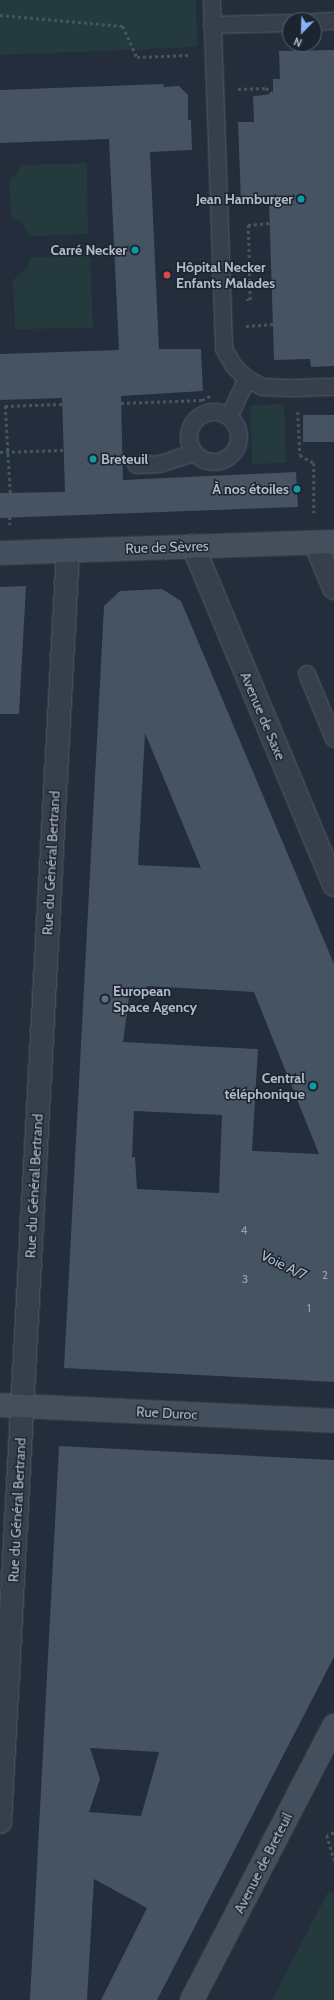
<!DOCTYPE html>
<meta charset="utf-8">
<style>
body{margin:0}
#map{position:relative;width:334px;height:2000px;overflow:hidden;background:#232d3b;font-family:Cabin,sans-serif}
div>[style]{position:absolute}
.green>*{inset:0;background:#253a3c;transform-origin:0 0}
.building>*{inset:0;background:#465362;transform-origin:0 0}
.path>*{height:2.5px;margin-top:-1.25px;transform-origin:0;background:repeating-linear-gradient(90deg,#425759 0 3px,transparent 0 6px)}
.roads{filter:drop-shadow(0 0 1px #555d69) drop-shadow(0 0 1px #555d69)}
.lane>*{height:16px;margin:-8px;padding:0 8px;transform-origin:8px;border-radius:8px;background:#363f4b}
.lane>.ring{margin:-8px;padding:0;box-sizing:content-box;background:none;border:16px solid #363f4b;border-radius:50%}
.street>*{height:22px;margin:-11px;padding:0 11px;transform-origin:11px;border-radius:11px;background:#363f4b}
.secondary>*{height:22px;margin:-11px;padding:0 11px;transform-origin:11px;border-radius:11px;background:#444f5e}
.dots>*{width:11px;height:11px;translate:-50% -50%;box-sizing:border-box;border:2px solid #1c2430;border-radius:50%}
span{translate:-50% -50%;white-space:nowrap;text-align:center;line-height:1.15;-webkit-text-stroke:3px #1c2430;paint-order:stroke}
.number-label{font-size:12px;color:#97a0ae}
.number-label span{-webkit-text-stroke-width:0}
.poi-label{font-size:14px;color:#b2bac7;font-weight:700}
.right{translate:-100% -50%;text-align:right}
.left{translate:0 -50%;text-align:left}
.street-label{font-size:14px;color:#b2bac7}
.north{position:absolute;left:282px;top:12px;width:40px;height:40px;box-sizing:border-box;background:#1c2430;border:1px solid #58606c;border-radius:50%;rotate:203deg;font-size:11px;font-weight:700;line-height:16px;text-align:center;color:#b2bac7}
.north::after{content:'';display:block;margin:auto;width:14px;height:18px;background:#87b4f7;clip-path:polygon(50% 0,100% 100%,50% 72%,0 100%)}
</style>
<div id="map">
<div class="green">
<i style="clip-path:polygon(0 0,196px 0,197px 47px,0 55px)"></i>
<i style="clip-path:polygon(87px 163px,88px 234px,30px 236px,21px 222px,11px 216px,9px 179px,17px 173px,22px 165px)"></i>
<i style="clip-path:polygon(90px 255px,93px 328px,15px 329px,13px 280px,28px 266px,31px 257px)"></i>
<i style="left:284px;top:404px;width:59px;height:34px;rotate:88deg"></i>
<i style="clip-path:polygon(329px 1890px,334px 1893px,334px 2000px,272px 2000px)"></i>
</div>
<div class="building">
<i style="clip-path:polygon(334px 50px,334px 366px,311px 367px,310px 359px,274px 360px,269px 201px,241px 202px,238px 122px,254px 122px,253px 96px,273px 94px,273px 79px,280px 79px,279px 51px)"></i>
<i style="clip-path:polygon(163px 84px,164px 87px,179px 86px,188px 95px,188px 120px,191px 120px,192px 150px,150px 152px,159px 349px,201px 349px,203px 391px,121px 396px,123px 480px,296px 472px,298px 507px,0 518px,0 493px,65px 492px,62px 398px,0 400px,0 354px,119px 350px,109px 139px,0 143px,0 90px)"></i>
<i style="left:334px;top:415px;width:27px;height:31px;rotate:90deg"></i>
<i style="clip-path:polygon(26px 586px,19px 714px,0 714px,0 587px)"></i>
<i style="clip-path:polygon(evenodd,162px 589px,181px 601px,334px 964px,334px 1382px,64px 1368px,104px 606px,120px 591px,162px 589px,145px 733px,201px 868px,138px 865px,145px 733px,162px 589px,147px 986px,254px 992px,319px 1154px,252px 1151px,258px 1049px,123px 1042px,130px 990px,146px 992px,147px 986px,162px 589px,134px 1111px,222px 1115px,219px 1193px,137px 1189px,135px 1157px,132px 1157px,134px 1111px)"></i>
<i style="clip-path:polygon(evenodd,59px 1446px,334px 1460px,334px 1657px,157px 2000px,101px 2000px,147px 1908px,94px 1879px,87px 2000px,30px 2000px,59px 1446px,90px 1748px,159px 1752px,141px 1816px,89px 1812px,100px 1779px,90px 1748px)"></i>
</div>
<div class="path">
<i style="left:0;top:15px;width:123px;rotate:5.1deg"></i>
<i style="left:123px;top:26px;width:34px;rotate:66deg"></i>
<i style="left:137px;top:57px;width:54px;rotate:-2.1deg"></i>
<i style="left:306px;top:44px;width:7px;rotate:90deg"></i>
<i style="left:238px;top:89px;width:28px;rotate:-2deg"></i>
<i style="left:266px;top:88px;width:9px;rotate:41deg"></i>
<i style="left:246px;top:300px;width:4px"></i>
<i style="left:250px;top:300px;width:75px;rotate:-91.5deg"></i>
<i style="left:248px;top:225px;width:22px;rotate:-5deg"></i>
<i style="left:246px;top:326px;width:27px;rotate:-4deg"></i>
<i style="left:121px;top:403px;width:81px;rotate:-2.1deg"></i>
<i style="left:202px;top:400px;width:11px;rotate:-27deg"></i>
<i style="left:298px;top:412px;width:43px;rotate:87.3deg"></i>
<i style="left:300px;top:455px;width:16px;rotate:30deg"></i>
<i style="left:314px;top:463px;width:50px;rotate:90deg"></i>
<i style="left:0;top:452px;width:64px;rotate:-1.8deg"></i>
<i style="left:10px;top:493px;width:87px;rotate:-93.3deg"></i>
<i style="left:5px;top:406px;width:57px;rotate:-2deg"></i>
<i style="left:10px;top:517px;width:8px;rotate:90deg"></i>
<i style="left:226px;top:1247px;width:121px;rotate:26.6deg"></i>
<i style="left:334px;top:1833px;width:7px;rotate:164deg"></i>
<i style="left:327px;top:1835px;width:26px;rotate:74deg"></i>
</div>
<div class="roads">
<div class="lane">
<i style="left:212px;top:0;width:349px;rotate:88deg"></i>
<i style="left:224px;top:349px;width:20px;rotate:60deg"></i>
<i style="left:234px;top:366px;width:18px;rotate:45deg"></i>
<i style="left:247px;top:379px;width:18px;rotate:27deg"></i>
<i style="left:263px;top:387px;width:33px;rotate:2deg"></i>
<i style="left:296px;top:388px;width:38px;rotate:-2deg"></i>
<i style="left:314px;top:22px;width:20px;rotate:-3deg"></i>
<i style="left:212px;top:25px;width:78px;rotate:-1.5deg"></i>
<i class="ring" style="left:189px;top:412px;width:34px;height:34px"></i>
<i style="left:229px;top:417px;width:42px;rotate:-64.7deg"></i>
<i style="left:136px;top:465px;width:24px;rotate:-2deg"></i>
<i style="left:160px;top:464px;width:35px;rotate:-18deg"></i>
<i style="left:307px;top:674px;width:70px;rotate:67.4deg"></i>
</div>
<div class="street">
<i style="left:315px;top:543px;width:49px;rotate:67.1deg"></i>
<i style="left:193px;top:546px;width:367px;rotate:67.4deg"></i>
<i style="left:0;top:1822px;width:1273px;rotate:-86.94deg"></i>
</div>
<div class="secondary">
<i style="left:0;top:553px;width:334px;rotate:-1.9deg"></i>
<i style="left:0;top:1405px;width:334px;rotate:2.7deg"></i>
<i style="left:192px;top:2000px;width:309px;rotate:-62.6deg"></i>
</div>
</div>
<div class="dots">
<i style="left:301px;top:199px;background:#0f9aa8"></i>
<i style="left:135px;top:250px;background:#0f9aa8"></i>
<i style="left:167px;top:275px;background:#e0444e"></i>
<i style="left:93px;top:459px;background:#0f9aa8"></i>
<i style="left:297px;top:489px;background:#0f9aa8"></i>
<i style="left:105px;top:999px;background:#5c6f8a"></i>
<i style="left:313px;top:1086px;background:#0f9aa8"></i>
</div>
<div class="number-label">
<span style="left:244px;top:1230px">4</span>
<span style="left:325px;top:1275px">2</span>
<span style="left:245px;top:1279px">3</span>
<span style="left:309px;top:1308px">1</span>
</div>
<div class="poi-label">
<span class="right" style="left:293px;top:199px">Jean Hamburger</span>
<span class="right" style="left:127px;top:250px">Carré Necker</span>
<span class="left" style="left:176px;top:275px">Hôpital Necker<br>Enfants Malades</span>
<span class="left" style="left:101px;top:459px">Breteuil</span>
<span class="right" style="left:289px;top:489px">À nos étoiles</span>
<span class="left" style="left:113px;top:999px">European<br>Space Agency</span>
<span class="right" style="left:305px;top:1086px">Central<br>téléphonique</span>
</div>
<div class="street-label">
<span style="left:167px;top:547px;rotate:-2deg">Rue de Sèvres</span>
<span style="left:263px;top:716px;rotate:67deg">Avenue de Saxe</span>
<span style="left:51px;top:863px;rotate:-87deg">Rue du Général Bertrand</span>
<span style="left:34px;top:1186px;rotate:-87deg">Rue du Général Bertrand</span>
<span style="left:284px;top:1265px;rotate:26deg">Voie A/7</span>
<span style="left:167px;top:1413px;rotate:3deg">Rue Duroc</span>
<span style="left:17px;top:1510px;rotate:-87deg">Rue du Général Bertrand</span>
<span style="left:263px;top:1863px;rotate:-63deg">Avenue de Breteuil</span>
</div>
<div class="north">N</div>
</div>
